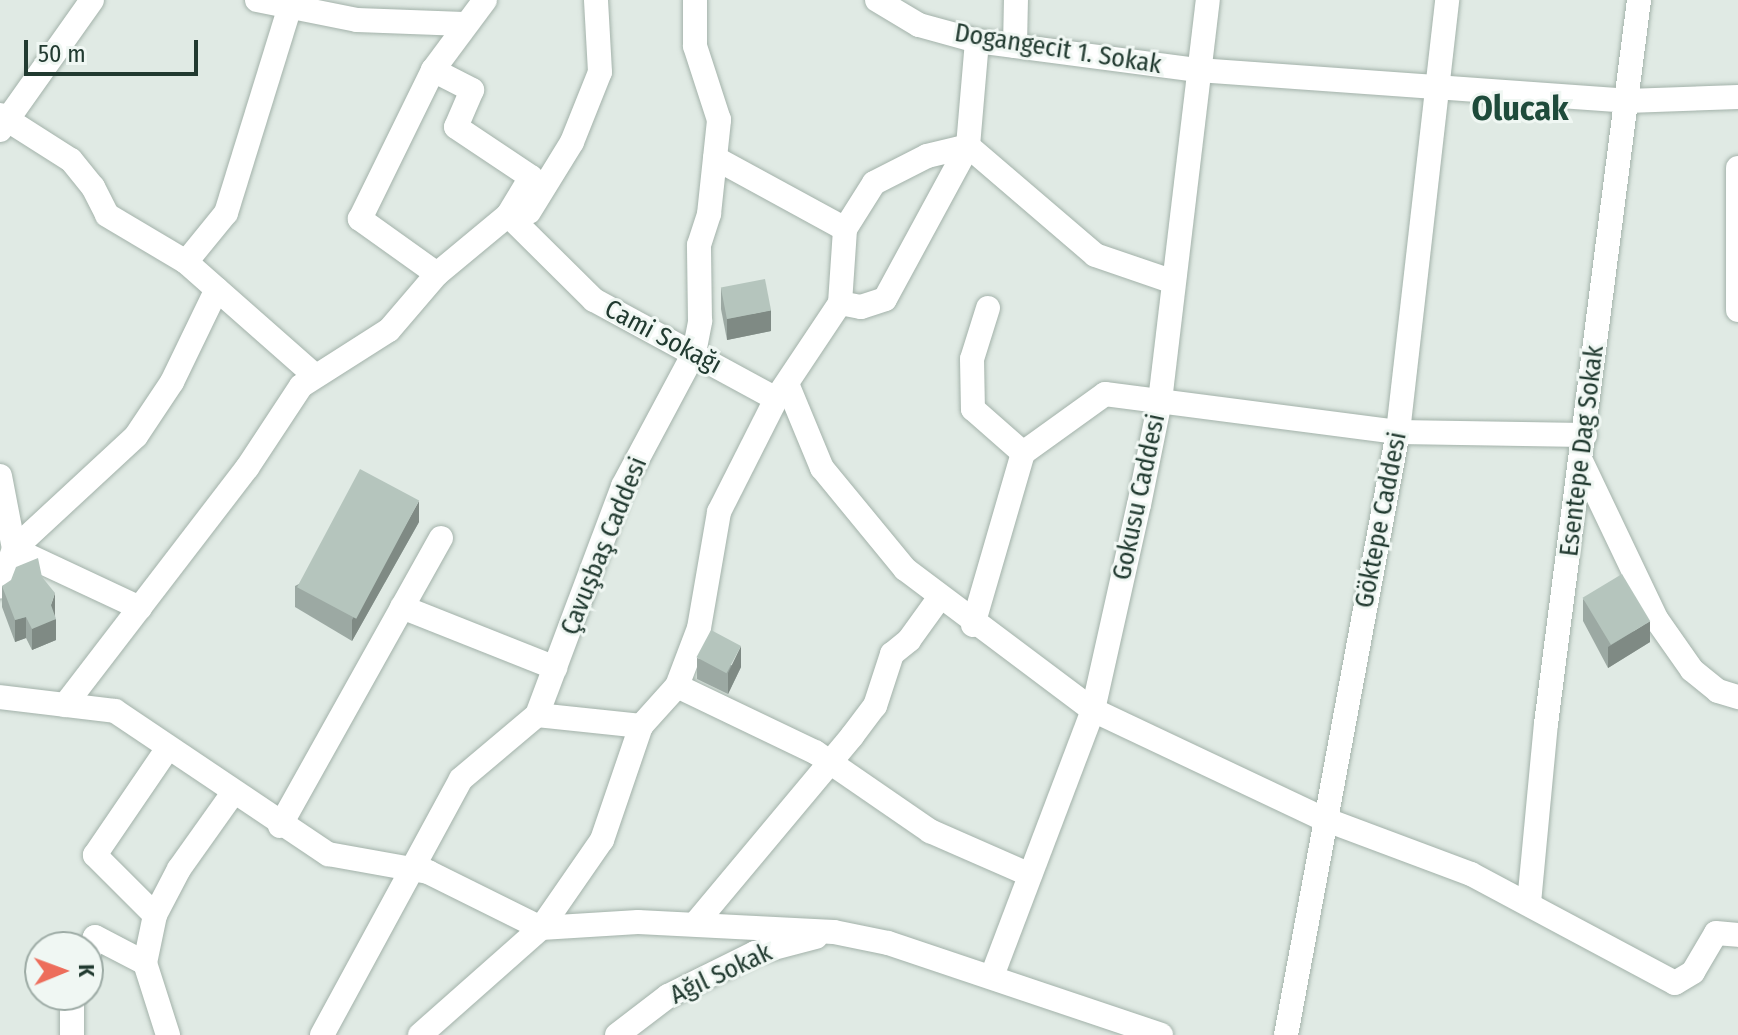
<!DOCTYPE html>
<meta charset="utf-8">
<style>
body{margin:0}
#map{position:relative;width:1738px;height:1035px;overflow:hidden;background:#e0eae4;font-family:"Fira Sans Condensed",sans-serif}
div>[style]{position:absolute}
.roads{filter:drop-shadow(0 0 2px #a3b2aa) drop-shadow(0 0 2px #a3b2aa)}
.minor>*{height:24px;margin:-12px;padding:0 12px;transform-origin:12px;border-radius:12px;background:#fff}
.wall>*{inset:0;background:#9ca9a3}
.shaded-wall>*{inset:0;background:#7f8a84}
.building>*{inset:0;background:#b5c5bd;transform-origin:0 0}
span{translate:-50% -50%;white-space:nowrap;text-align:center;line-height:1.15;-webkit-text-stroke:6px #f0f7f3;paint-order:stroke}
.street-label{font-size:26px;color:#213a30}
.district-label{font-size:34px;color:#1e4b3b;font-weight:700}
.north{position:absolute;left:24px;top:931px;width:80px;height:80px;box-sizing:border-box;background:#f0f7f3;border:2px solid #9daba5;border-radius:50%;rotate:89deg;font-size:22px;font-weight:700;line-height:32px;text-align:center;color:#213a30}
.north::after{content:'';display:block;margin:auto;width:28px;height:36px;background:#ed6d5b;clip-path:polygon(50% 0,100% 100%,50% 72%,0 100%)}
.scale{position:absolute;left:24px;top:40px;width:174px;height:36px;box-sizing:border-box;border:4px solid #213a30;border-top:0;padding-left:10px;font-size:24px;line-height:28px;white-space:nowrap;color:#213a30;-webkit-text-stroke:6px #f0f7f3;paint-order:stroke}
</style>
<div id="map">
<div class="roads">
<div class="minor">
<i style="left:257px;top:0;width:102px;rotate:11.3deg"></i>
<i style="left:357px;top:20px;width:107px;rotate:2.1deg"></i>
<i style="left:877px;top:0;width:49px;rotate:30.8deg"></i>
<i style="left:919px;top:25px;width:60px;rotate:15.4deg"></i>
<i style="left:977px;top:41px;width:223px;rotate:7.5deg"></i>
<i style="left:1198px;top:70px;width:430px;rotate:4.1deg"></i>
<i style="left:1627px;top:101px;width:111px;rotate:-2.1deg"></i>
<i style="left:1015px;top:46px;width:46px;rotate:-88.8deg"></i>
<i style="left:433px;top:70px;width:44px;rotate:27.1deg"></i>
<i style="left:472px;top:90px;width:40px;rotate:113.4deg"></i>
<i style="left:456px;top:127px;width:90px;rotate:33.7deg"></i>
<i style="left:531px;top:177px;width:44px;rotate:121.2deg"></i>
<i style="left:508px;top:215px;width:121px;rotate:44.7deg"></i>
<i style="left:594px;top:300px;width:207px;rotate:28.5deg"></i>
<i style="left:0;top:115px;width:84px;rotate:32.4deg"></i>
<i style="left:71px;top:160px;width:35px;rotate:51deg"></i>
<i style="left:93px;top:187px;width:31px;rotate:63deg"></i>
<i style="left:107px;top:215px;width:92px;rotate:30.7deg"></i>
<i style="left:186px;top:262px;width:169px;rotate:41.4deg"></i>
<i style="left:0;top:130px;width:159px;rotate:-54.7deg"></i>
<i style="left:715px;top:158px;width:148px;rotate:28.6deg"></i>
<i style="left:1738px;top:168px;width:142px;rotate:90deg"></i>
<i style="left:529px;top:212px;width:82px;rotate:-58.4deg"></i>
<i style="left:572px;top:142px;width:75px;rotate:-68.2deg"></i>
<i style="left:600px;top:72px;width:72px;rotate:-93.2deg"></i>
<i style="left:186px;top:262px;width:63px;rotate:-50.8deg"></i>
<i style="left:226px;top:213px;width:217px;rotate:-72.8deg"></i>
<i style="left:437px;top:274px;width:95px;rotate:-144.5deg"></i>
<i style="left:360px;top:219px;width:166px;rotate:-63.9deg"></i>
<i style="left:433px;top:70px;width:87px;rotate:-53.4deg"></i>
<i style="left:840px;top:303px;width:74px;rotate:-86.1deg"></i>
<i style="left:845px;top:229px;width:54px;rotate:-57.8deg"></i>
<i style="left:874px;top:183px;width:59px;rotate:-27deg"></i>
<i style="left:927px;top:156px;width:42px;rotate:-13.7deg"></i>
<i style="left:968px;top:146px;width:167px;rotate:40.6deg"></i>
<i style="left:1095px;top:255px;width:83px;rotate:18.9deg"></i>
<i style="left:988px;top:308px;width:53px;rotate:107.4deg"></i>
<i style="left:972px;top:359px;width:50px;rotate:88.9deg"></i>
<i style="left:973px;top:409px;width:67px;rotate:41.3deg"></i>
<i style="left:788px;top:386px;width:89px;rotate:67.5deg"></i>
<i style="left:822px;top:468px;width:131px;rotate:50.6deg"></i>
<i style="left:905px;top:569px;width:235px;rotate:36.9deg"></i>
<i style="left:1093px;top:710px;width:255px;rotate:25.3deg"></i>
<i style="left:1324px;top:819px;width:157px;rotate:20.5deg"></i>
<i style="left:1471px;top:874px;width:231px;rotate:28.1deg"></i>
<i style="left:1675px;top:983px;width:21px;rotate:-31deg"></i>
<i style="left:1693px;top:972px;width:45px;rotate:-59.5deg"></i>
<i style="left:1716px;top:933px;width:22px;rotate:5deg"></i>
<i style="left:1581px;top:461px;width:176px;rotate:64.5deg"></i>
<i style="left:1657px;top:620px;width:61px;rotate:55deg"></i>
<i style="left:1692px;top:670px;width:33px;rotate:39deg"></i>
<i style="left:1718px;top:691px;width:21px;rotate:17deg"></i>
<i style="left:0;top:476px;width:74px;rotate:79.1deg"></i>
<i style="left:14px;top:549px;width:40px;rotate:110.2deg"></i>
<i style="left:402px;top:607px;width:165px;rotate:21.7deg"></i>
<i style="left:140px;top:608px;width:139px;rotate:-154.9deg"></i>
<i style="left:14px;top:549px;width:166px;rotate:-42.8deg"></i>
<i style="left:136px;top:436px;width:65px;rotate:-56.3deg"></i>
<i style="left:172px;top:382px;width:103px;rotate:-64.2deg"></i>
<i style="left:973px;top:625px;width:179px;rotate:-73.8deg"></i>
<i style="left:1023px;top:453px;width:101px;rotate:-35.7deg"></i>
<i style="left:1105px;top:394px;width:295px;rotate:7.4deg"></i>
<i style="left:1398px;top:432px;width:187px;rotate:0.9deg"></i>
<i style="left:677px;top:686px;width:153px;rotate:25.6deg"></i>
<i style="left:815px;top:752px;width:140px;rotate:34.5deg"></i>
<i style="left:930px;top:831px;width:109px;rotate:23.7deg"></i>
<i style="left:0;top:697px;width:116px;rotate:6.9deg"></i>
<i style="left:115px;top:711px;width:257px;rotate:33.9deg"></i>
<i style="left:328px;top:854px;width:102px;rotate:10.2deg"></i>
<i style="left:428px;top:872px;width:126px;rotate:26.4deg"></i>
<i style="left:541px;top:928px;width:97px;rotate:-3.5deg"></i>
<i style="left:638px;top:922px;width:196px;rotate:2.9deg"></i>
<i style="left:834px;top:932px;width:55px;rotate:11.5deg"></i>
<i style="left:888px;top:943px;width:288px;rotate:18.6deg"></i>
<i style="left:65px;top:705px;width:299px;rotate:-52.5deg"></i>
<i style="left:247px;top:468px;width:98px;rotate:-56.6deg"></i>
<i style="left:301px;top:386px;width:104px;rotate:-32.5deg"></i>
<i style="left:389px;top:330px;width:74px;rotate:-49.4deg"></i>
<i style="left:437px;top:274px;width:92px;rotate:-39.7deg"></i>
<i style="left:537px;top:715px;width:105px;rotate:6deg"></i>
<i style="left:280px;top:826px;width:330px;rotate:-60.8deg"></i>
<i style="left:1529px;top:903px;width:180px;rotate:-84.6deg"></i>
<i style="left:1546px;top:724px;width:730px;rotate:-82.68deg"></i>
<i style="left:155px;top:915px;width:85px;rotate:-135deg"></i>
<i style="left:95px;top:855px;width:130px;rotate:-55.7deg"></i>
<i style="left:695px;top:924px;width:245px;rotate:-50.1deg"></i>
<i style="left:852px;top:736px;width:38px;rotate:-53deg"></i>
<i style="left:875px;top:706px;width:55px;rotate:-71.9deg"></i>
<i style="left:892px;top:654px;width:22px;rotate:-39deg"></i>
<i style="left:909px;top:640px;width:53px;rotate:-54.2deg"></i>
<i style="left:88px;top:955px;width:19px;rotate:-69deg"></i>
<i style="left:95px;top:937px;width:56px;rotate:27.5deg"></i>
<i style="left:992px;top:976px;width:285px;rotate:-69.2deg"></i>
<i style="left:1093px;top:710px;width:210px;rotate:-77.4deg"></i>
<i style="left:1139px;top:505px;width:106px;rotate:-78.6deg"></i>
<i style="left:1160px;top:401px;width:404px;rotate:-83.2deg"></i>
<i style="left:72px;top:1035px;width:40px;rotate:-90deg"></i>
<i style="left:168px;top:1035px;width:76px;rotate:-107.7deg"></i>
<i style="left:145px;top:963px;width:49px;rotate:-78.2deg"></i>
<i style="left:155px;top:915px;width:52px;rotate:-62.4deg"></i>
<i style="left:179px;top:869px;width:93px;rotate:-54.6deg"></i>
<i style="left:322px;top:1035px;width:291px;rotate:-61.5deg"></i>
<i style="left:461px;top:779px;width:99px;rotate:-40.1deg"></i>
<i style="left:537px;top:715px;width:245px;rotate:-69.4deg"></i>
<i style="left:623px;top:486px;width:151px;rotate:-61.9deg"></i>
<i style="left:694px;top:353px;width:33px;rotate:-79deg"></i>
<i style="left:700px;top:321px;width:76px;rotate:-90.8deg"></i>
<i style="left:699px;top:245px;width:33px;rotate:-72deg"></i>
<i style="left:709px;top:214px;width:95px;rotate:-83.9deg"></i>
<i style="left:719px;top:120px;width:78px;rotate:-108deg"></i>
<i style="left:695px;top:46px;width:46px;rotate:-90deg"></i>
<i style="left:420px;top:1035px;width:162px;rotate:-41.5deg"></i>
<i style="left:541px;top:928px;width:107px;rotate:-55.3deg"></i>
<i style="left:602px;top:840px;width:120px;rotate:-71.1deg"></i>
<i style="left:641px;top:726px;width:54px;rotate:-48deg"></i>
<i style="left:677px;top:686px;width:62px;rotate:-69.2deg"></i>
<i style="left:699px;top:628px;width:118px;rotate:-80.2deg"></i>
<i style="left:719px;top:512px;width:127px;rotate:-63.2deg"></i>
<i style="left:776px;top:399px;width:115px;rotate:-56.3deg"></i>
<i style="left:840px;top:303px;width:21px;rotate:11deg"></i>
<i style="left:861px;top:307px;width:25px;rotate:-18deg"></i>
<i style="left:885px;top:299px;width:174px;rotate:-61.5deg"></i>
<i style="left:968px;top:146px;width:105px;rotate:-85.1deg"></i>
<i style="left:617px;top:1035px;width:64px;rotate:-37.4deg"></i>
<i style="left:668px;top:996px;width:97px;rotate:-26.3deg"></i>
<i style="left:755px;top:953px;width:63px;rotate:-14.7deg"></i>
<i style="left:1286px;top:1035px;width:613px;rotate:-79.48deg"></i>
<i style="left:1398px;top:432px;width:435px;rotate:-83.5deg"></i>
</div>
</div>
<div class="wall">
<i style="clip-path:polygon(721px 288px,771px 331px,727px 340px,721px 309px)"></i>
<i style="clip-path:polygon(419px 522px,352px 641px,295px 607px,295px 586px)"></i>
<i style="clip-path:polygon(42px 577px,55px 614px,56px 640px,32px 650px,26px 638px,15px 642px,2px 607px,2px 586px)"></i>
<i style="clip-path:polygon(1583px 599px,1650px 642px,1608px 668px,1583px 621px)"></i>
<i style="clip-path:polygon(697px 658px,741px 667px,728px 694px,697px 679px)"></i>
</div>
<div class="shaded-wall">
<i style="clip-path:polygon(771px 310px,771px 331px,727px 340px,727px 319px)"></i>
<i style="clip-path:polygon(419px 501px,419px 522px,352px 641px,352px 620px)"></i>
<i style="clip-path:polygon(55px 593px,55px 614px,53px 620px,56px 619px,56px 640px,32px 650px,32px 629px,51px 605px)"></i>
<i style="clip-path:polygon(26px 617px,26px 638px,15px 642px,15px 620px)"></i>
<i style="clip-path:polygon(1650px 621px,1650px 642px,1608px 668px,1608px 647px)"></i>
<i style="clip-path:polygon(741px 646px,741px 667px,728px 694px,728px 673px)"></i>
</div>
<div class="building">
<i style="left:765px;top:279px;width:32px;height:45px;rotate:79deg"></i>
<i style="left:360px;top:469px;width:67px;height:134px;rotate:28deg"></i>
<i style="clip-path:polygon(38px 558px,42px 577px,55px 593px,51px 605px,56px 619px,32px 629px,26px 617px,15px 620px,2px 586px,11px 580px,16px 567px)"></i>
<i style="left:1622px;top:574px;width:55px;height:46px;rotate:59deg"></i>
<i style="left:711px;top:630px;width:34px;height:31px;rotate:28deg"></i>
</div>
<div class="street-label">
<span style="left:1058px;top:49px;rotate:9deg">Dogangecit 1. Sokak</span>
<span style="left:663px;top:337px;rotate:28deg">Cami Sokağı</span>
<span style="left:1582px;top:451px;rotate:-83deg">Esentepe Dag Sokak</span>
<span style="left:1139px;top:497px;rotate:-78deg">Gokusu Caddesi</span>
<span style="left:1381px;top:520px;rotate:-79deg">Göktepe Caddesi</span>
<span style="left:604px;top:546px;rotate:-68deg">Çavuşbaş Caddesi</span>
<span style="left:721px;top:974px;rotate:-25deg">Ağıl Sokak</span>
</div>
<div class="district-label">
<span style="left:1520px;top:109px">Olucak</span>
</div>
<div class="north">K</div>
<div class="scale">50 m</div>
</div>
